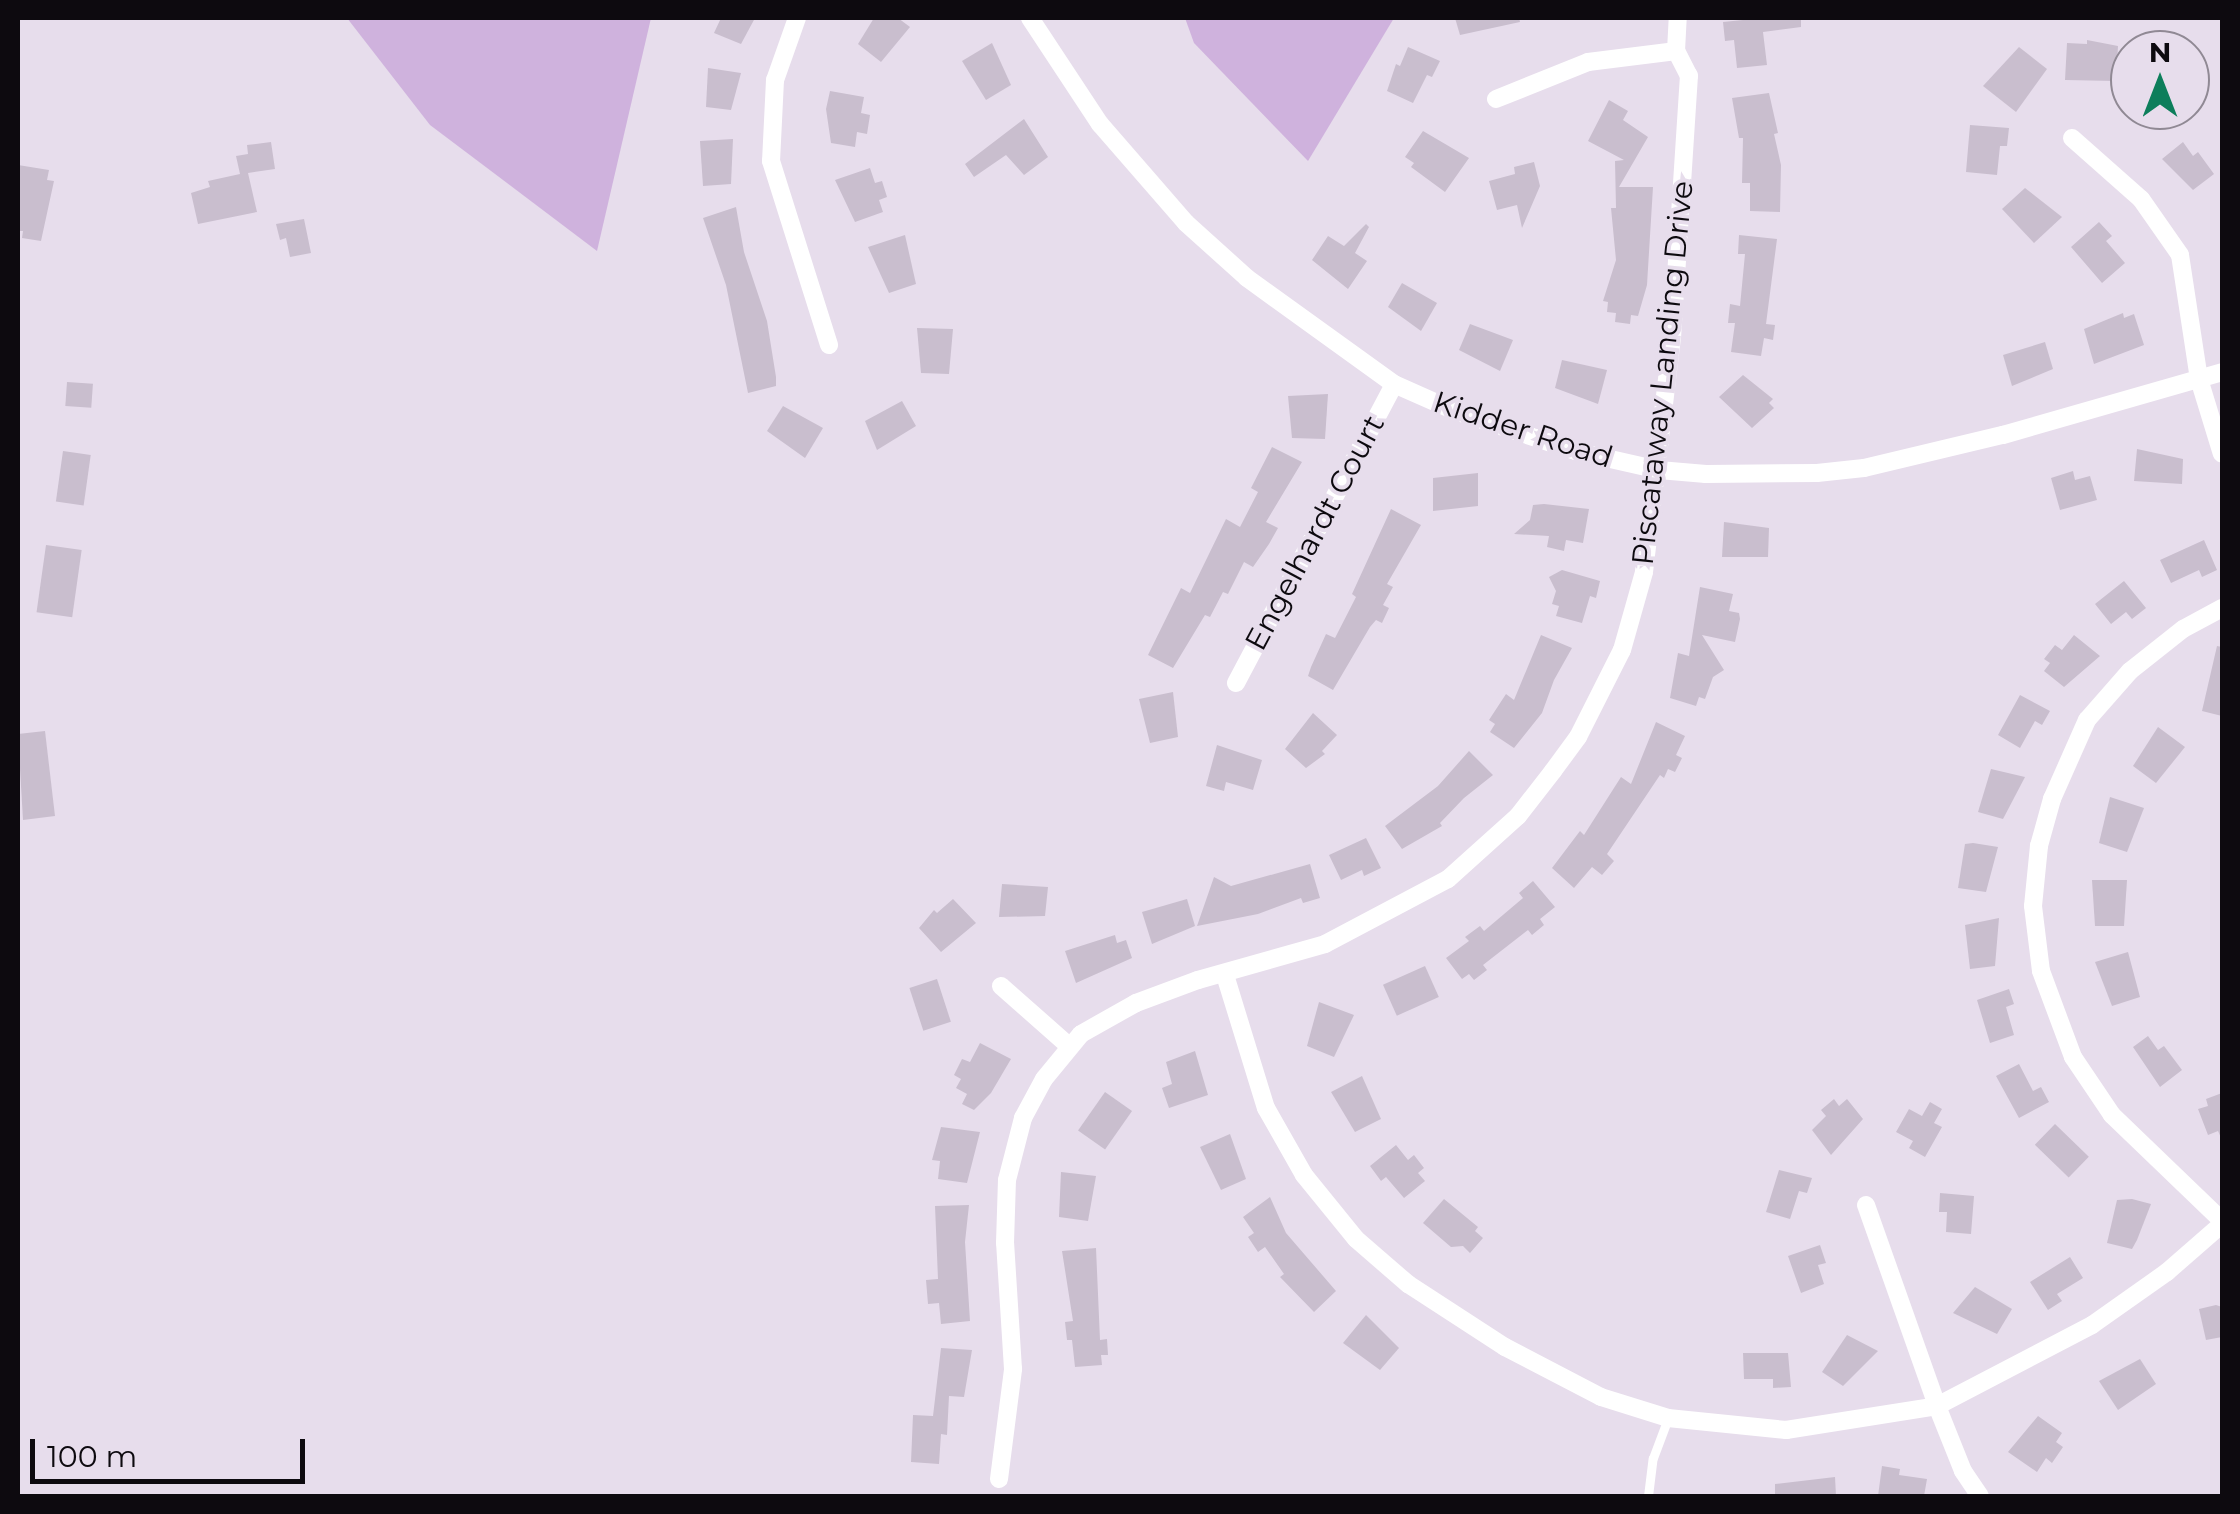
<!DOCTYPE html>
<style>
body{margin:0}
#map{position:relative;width:2240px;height:1514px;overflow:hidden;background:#e7ddec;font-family:Montserrat,sans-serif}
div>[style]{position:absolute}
.green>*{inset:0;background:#cfb2dd}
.building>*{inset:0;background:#c9bece;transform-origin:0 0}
.lane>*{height:9px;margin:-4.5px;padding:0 4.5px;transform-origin:4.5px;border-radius:4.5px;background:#fff}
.street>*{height:18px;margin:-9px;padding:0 9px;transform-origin:9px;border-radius:9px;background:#fff}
span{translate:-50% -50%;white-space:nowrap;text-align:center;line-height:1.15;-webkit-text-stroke:8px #e7ddec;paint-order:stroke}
.street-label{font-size:30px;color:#0d0a0f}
.frame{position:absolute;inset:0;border:20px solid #0d0a0f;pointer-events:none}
.north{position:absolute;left:2110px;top:30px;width:100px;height:100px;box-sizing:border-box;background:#e7ddec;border:2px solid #908994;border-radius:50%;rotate:0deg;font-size:28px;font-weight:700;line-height:40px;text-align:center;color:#0d0a0f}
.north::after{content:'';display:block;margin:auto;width:35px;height:45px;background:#0d7e5b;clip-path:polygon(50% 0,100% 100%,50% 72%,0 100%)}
.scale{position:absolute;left:30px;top:1439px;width:275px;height:45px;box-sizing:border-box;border:5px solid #0d0a0f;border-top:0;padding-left:12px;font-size:30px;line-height:35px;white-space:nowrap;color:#0d0a0f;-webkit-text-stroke:8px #e7ddec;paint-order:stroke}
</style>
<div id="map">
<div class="green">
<i style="clip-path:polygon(347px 18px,651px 18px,597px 251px,430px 125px)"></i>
<i style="clip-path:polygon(1185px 18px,1394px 18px,1308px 161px,1194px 43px)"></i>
</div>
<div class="building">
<i style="clip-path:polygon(721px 18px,755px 18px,741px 44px,714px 33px)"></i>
<i style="clip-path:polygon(874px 18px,898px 18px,910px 27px,881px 62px,858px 44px)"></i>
<i style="clip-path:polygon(1455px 18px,1519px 18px,1520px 22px,1460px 35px)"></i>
<i style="clip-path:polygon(1763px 18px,1801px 18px,1801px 27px,1763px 32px,1767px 65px,1737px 68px,1734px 40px,1725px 41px,1723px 22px)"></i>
<i style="clip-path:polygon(2087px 40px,2118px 46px,2116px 81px,2065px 80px,2067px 43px,2087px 44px)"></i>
<i style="clip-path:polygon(992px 43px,1011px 85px,986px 100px,962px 61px)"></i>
<i style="clip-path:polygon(1408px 47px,1440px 61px,1432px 77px,1427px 75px,1413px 103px,1387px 91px,1396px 64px,1400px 66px)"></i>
<i style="clip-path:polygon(2019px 47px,2047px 69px,2016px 112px,1983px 86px)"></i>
<i style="clip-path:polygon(708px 68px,741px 73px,731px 110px,706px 107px)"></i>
<i style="clip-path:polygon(830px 91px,864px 97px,861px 113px,870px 115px,867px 134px,857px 132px,855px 147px,831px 143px,826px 109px)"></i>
<i style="clip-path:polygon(1769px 93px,1778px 133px,1774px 134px,1781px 165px,1780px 212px,1750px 211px,1750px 183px,1742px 183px,1743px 138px,1739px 138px,1732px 98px)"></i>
<i style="clip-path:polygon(1609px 100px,1628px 111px,1623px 120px,1648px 137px,1619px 187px,1653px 187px,1647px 285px,1638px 316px,1631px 315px,1630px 324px,1615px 322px,1616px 313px,1607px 312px,1608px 302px,1603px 301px,1616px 260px,1611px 208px,1616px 208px,1615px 161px,1624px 160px,1588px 141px)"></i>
<i style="clip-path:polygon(1024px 119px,1048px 157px,1024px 175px,1006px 155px,974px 177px,965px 164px)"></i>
<i style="clip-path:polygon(1970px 125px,2009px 128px,2007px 146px,2000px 146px,1997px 175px,1966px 172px)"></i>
<i style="clip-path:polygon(1423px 131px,1469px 158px,1445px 192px,1411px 167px,1414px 163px,1405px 157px)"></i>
<i style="clip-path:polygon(733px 139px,731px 184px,703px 186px,700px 141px)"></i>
<i style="clip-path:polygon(271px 142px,275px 169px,248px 173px,257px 212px,198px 224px,191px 193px,210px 187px,208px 181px,240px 174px,236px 156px,248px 154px,247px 145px)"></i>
<i style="clip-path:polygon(2183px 142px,2193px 156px,2198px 152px,2214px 174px,2193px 190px,2162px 159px)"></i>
<i style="clip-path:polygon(1534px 162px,1540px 186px,1522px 228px,1517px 205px,1497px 210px,1489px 181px,1515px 174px,1514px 167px)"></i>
<i style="clip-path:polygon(18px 165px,49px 170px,47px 180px,54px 181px,41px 241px,22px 238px,23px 231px,18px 231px)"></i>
<i style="clip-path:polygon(870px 168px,875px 183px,882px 181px,887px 197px,879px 200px,883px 212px,855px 222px,835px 180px)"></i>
<i style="clip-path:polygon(2025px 188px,2062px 217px,2034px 243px,2002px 209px)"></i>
<i style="clip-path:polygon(736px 207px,744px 252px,767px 321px,776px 377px,776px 386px,748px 393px,726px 285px,703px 218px)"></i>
<i style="clip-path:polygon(304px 219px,311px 253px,290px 257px,286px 238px,280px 240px,276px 224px)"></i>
<i style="clip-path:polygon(2099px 222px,2112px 236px,2106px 241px,2125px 263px,2102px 283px,2071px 247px)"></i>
<i style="clip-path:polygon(1366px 224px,1369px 227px,1355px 253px,1367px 261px,1348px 289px,1312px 260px,1328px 236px,1344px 246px)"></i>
<i style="clip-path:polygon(905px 235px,916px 284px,889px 293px,868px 247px)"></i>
<i style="clip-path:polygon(1739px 235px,1777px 239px,1766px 324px,1775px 325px,1773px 340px,1764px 338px,1761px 356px,1731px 352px,1735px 323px,1728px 323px,1730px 304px,1740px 306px,1745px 254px,1738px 254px)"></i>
<i style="clip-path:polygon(1402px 283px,1437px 303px,1421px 331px,1388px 307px)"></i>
<i style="clip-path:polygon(2123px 313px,2124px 318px,2134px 314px,2144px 345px,2094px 364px,2084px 329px)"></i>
<i style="clip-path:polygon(1470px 324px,1513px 340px,1500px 371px,1459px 350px)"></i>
<i style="clip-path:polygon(917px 328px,953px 329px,949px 374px,921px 373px)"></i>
<i style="clip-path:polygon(2045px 342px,2053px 369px,2012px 386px,2003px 355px)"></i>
<i style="clip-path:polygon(1562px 360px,1607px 370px,1598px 404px,1555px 388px)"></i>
<i style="clip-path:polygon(1743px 375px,1773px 399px,1769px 403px,1774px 408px,1752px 428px,1719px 397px)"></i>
<i style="left:67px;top:382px;width:26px;height:24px;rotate:4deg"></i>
<i style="clip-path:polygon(1328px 394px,1325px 439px,1292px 438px,1288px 396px)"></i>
<i style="clip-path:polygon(902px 401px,916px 426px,877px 450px,865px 421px)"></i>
<i style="clip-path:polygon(783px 406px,823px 428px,805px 458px,767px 431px)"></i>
<i style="clip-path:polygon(1272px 447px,1302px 462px,1266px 522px,1278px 528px,1269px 544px,1253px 567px,1244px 562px,1228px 594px,1223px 592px,1210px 617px,1205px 615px,1173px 668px,1148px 655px,1181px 588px,1190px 593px,1226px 519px,1240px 527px,1258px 492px,1251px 488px)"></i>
<i style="clip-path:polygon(2137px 449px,2183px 459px,2182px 484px,2134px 481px)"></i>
<i style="left:63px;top:451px;width:28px;height:51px;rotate:8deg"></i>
<i style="clip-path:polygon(2073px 471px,2075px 480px,2090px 476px,2097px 500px,2060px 510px,2051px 478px)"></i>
<i style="clip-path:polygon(1478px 473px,1478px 506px,1433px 511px,1433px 478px)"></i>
<i style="clip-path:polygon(1544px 504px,1589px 509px,1583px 543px,1566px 540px,1564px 551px,1547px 547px,1549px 536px,1514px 534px,1530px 520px,1533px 505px)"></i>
<i style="clip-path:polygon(1391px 509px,1421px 525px,1387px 584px,1393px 587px,1383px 605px,1389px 608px,1382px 623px,1376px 620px,1370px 627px,1333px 690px,1308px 676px,1311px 667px,1326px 634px,1335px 638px,1356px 597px,1352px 594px)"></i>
<i style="clip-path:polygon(1724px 522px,1769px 528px,1768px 557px,1722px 557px)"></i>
<i style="clip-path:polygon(2204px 540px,2217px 570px,2202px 577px,2199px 570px,2171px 583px,2160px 560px)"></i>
<i style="left:46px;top:545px;width:36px;height:68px;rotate:8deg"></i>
<i style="clip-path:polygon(1562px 570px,1600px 581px,1596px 598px,1590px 596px,1582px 623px,1556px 616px,1559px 606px,1552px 604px,1556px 591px,1549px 577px)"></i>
<i style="clip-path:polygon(2124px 581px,2146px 608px,2132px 619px,2126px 612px,2111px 624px,2095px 604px)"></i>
<i style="clip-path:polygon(1700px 587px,1733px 594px,1729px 611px,1739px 613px,1740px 619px,1735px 642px,1702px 635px,1724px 670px,1713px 677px,1705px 699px,1699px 697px,1696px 706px,1670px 698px,1678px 653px,1689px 656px)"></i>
<i style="clip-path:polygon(1541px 635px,1572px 648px,1554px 680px,1542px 713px,1514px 748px,1490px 732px,1495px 724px,1489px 720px,1506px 694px,1514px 700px)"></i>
<i style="clip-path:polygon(2074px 635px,2100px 656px,2064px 687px,2044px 671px,2050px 663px,2044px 659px,2055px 645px,2062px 650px)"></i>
<i style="clip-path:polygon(2217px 646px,2222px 647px,2222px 716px,2202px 711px)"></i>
<i style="clip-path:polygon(1173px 692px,1178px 737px,1150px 743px,1139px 699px)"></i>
<i style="clip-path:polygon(2020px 695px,2050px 711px,2042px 725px,2035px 721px,2020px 748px,1998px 735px)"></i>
<i style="clip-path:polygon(1313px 713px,1337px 735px,1322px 751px,1325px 754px,1306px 768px,1285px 749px)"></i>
<i style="clip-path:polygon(1656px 722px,1685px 736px,1676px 755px,1682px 758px,1675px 772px,1668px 769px,1664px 778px,1660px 775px,1607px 854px,1614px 861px,1602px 875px,1592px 867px,1574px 888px,1552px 868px,1580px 831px,1584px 835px,1621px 777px,1631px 784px)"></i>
<i style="clip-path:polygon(2158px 727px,2185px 747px,2156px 783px,2133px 766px)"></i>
<i style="clip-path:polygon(45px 731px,55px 816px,23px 820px,18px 734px)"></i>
<i style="clip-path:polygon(1217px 745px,1262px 760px,1253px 790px,1226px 782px,1224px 791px,1206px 786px)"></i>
<i style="clip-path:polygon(1469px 751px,1493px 775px,1464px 798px,1440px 823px,1442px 826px,1402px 849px,1385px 826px,1438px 786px)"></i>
<i style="clip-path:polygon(1991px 769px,2025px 777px,2003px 819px,1978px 812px)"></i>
<i style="clip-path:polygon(2110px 797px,2144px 808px,2127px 852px,2099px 843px)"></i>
<i style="clip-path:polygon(1366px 838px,1381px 868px,1364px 876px,1362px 870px,1341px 880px,1329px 855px)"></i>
<i style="clip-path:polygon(1973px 843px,1998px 847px,1986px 892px,1958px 888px,1965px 844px)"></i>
<i style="clip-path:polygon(1310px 864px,1320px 898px,1303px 903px,1301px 898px,1258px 914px,1197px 926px,1214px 877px,1231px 886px)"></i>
<i style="clip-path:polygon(2092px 880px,2127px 880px,2124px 926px,2095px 926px)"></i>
<i style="clip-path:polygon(1533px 881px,1555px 907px,1540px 919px,1544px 925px,1532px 935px,1528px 930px,1483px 965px,1487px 970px,1474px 980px,1469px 974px,1462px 979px,1446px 958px,1469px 941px,1465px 937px,1480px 926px,1484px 931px,1523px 898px,1519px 893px)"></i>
<i style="clip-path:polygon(1002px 884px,1048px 887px,1045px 916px,999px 917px)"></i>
<i style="clip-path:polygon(953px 899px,976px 923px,941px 952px,919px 928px,934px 910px,937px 913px)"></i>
<i style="clip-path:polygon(1187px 899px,1195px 926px,1152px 944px,1142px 912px)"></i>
<i style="clip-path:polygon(1999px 918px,1995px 966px,1970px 969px,1965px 925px)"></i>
<i style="clip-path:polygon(1115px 935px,1117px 943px,1126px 940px,1132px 958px,1076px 983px,1065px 951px)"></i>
<i style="clip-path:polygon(2128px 952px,2140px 997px,2112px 1006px,2095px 962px)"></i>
<i style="left:1425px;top:966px;width:34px;height:46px;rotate:66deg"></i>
<i style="left:937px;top:979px;width:45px;height:29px;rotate:72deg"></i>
<i style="clip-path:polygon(2009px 989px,2014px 1004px,2006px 1007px,2014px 1035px,1990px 1043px,1977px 1000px)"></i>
<i style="clip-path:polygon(1319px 1002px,1354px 1015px,1334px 1057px,1307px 1046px)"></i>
<i style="clip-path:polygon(2148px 1036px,2158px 1050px,2164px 1046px,2182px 1070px,2160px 1087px,2133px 1047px)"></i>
<i style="clip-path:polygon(980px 1043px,1011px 1059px,991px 1093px,974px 1110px,962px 1104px,967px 1094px,956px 1088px,961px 1079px,954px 1075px,962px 1059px,970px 1062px)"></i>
<i style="clip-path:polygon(1195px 1051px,1208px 1095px,1169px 1108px,1162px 1088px,1172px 1084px,1166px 1062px)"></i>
<i style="clip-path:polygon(2019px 1064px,2033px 1091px,2041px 1087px,2049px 1102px,2019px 1118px,1996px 1076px)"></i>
<i style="clip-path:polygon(1362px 1076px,1381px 1119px,1355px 1132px,1331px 1092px)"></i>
<i style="left:1105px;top:1092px;width:33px;height:47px;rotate:35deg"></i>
<i style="clip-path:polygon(2222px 1093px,2222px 1140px,2218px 1131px,2208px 1135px,2198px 1109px,2208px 1106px,2206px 1099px)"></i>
<i style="clip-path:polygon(1834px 1099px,1839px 1106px,1847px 1099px,1863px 1119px,1831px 1155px,1812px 1130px,1826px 1116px,1821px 1110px)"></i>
<i style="clip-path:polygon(1930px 1102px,1942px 1109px,1934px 1123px,1942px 1127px,1925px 1157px,1909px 1148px,1913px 1141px,1896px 1132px,1909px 1109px,1922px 1116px)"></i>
<i style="left:2055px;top:1124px;width:47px;height:29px;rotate:44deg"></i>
<i style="clip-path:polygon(941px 1127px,980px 1132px,967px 1183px,938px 1179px,940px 1161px,932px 1160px)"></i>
<i style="clip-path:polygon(1230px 1134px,1246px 1179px,1221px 1190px,1200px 1147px)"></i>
<i style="clip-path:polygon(1396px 1145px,1408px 1160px,1414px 1155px,1424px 1168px,1418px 1173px,1425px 1181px,1404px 1198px,1386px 1177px,1381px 1181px,1370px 1166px)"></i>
<i style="clip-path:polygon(1779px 1170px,1812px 1178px,1807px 1193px,1799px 1191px,1790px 1219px,1766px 1212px)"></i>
<i style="clip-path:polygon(1061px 1172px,1096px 1176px,1088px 1221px,1059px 1217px)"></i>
<i style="clip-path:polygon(1940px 1193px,1974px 1196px,1971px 1234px,1946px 1232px,1947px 1212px,1939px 1212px)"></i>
<i style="clip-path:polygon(1270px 1197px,1286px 1233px,1336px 1291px,1314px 1312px,1280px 1277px,1284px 1274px,1265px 1247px,1258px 1252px,1248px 1237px,1254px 1233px,1243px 1217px)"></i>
<i style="clip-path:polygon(1444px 1199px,1478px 1227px,1475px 1231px,1483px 1238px,1470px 1253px,1463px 1246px,1451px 1247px,1423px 1223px)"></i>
<i style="clip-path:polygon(2132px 1199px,2151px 1204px,2137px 1240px,2132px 1249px,2107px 1243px,2117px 1200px)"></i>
<i style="clip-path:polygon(969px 1205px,965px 1242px,970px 1321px,941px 1324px,939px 1303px,928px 1304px,926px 1280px,938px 1279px,935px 1206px)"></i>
<i style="clip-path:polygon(1820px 1245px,1826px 1263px,1818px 1265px,1824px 1284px,1801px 1293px,1788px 1256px)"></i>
<i style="clip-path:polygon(1096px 1248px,1100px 1340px,1107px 1339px,1108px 1355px,1101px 1355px,1102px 1365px,1075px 1367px,1072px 1340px,1067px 1340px,1065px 1322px,1073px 1321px,1062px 1251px)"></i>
<i style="clip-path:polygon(2070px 1257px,2083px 1278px,2057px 1294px,2062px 1301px,2048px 1310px,2030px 1282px)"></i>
<i style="clip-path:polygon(1975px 1287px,2012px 1309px,1997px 1334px,1953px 1313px)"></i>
<i style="clip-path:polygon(2216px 1305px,2222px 1307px,2222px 1337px,2206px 1340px,2199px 1309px)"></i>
<i style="clip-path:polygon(1366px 1315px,1399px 1348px,1380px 1370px,1343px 1343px)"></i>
<i style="clip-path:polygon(1847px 1335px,1878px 1351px,1843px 1386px,1822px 1372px)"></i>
<i style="clip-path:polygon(941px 1348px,972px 1350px,964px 1397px,949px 1396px,947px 1435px,941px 1434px,939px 1464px,911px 1462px,913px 1415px,933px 1416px)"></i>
<i style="clip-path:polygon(1743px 1353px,1788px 1353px,1791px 1387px,1773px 1388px,1773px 1379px,1744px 1379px)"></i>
<i style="clip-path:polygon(2140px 1359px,2156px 1384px,2118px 1410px,2099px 1381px)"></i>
<i style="clip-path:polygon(2038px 1416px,2062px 1433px,2056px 1442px,2063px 1447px,2052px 1463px,2046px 1458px,2037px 1472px,2008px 1452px)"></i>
<i style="clip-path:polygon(1882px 1466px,1900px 1469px,1899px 1475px,1927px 1479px,1924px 1496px,1878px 1496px)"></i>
<i style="clip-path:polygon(1835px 1477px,1836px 1496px,1775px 1496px,1775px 1484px)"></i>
</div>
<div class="lane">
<i style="left:1648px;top:1496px;width:38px;rotate:-83deg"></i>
<i style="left:1653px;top:1458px;width:43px;rotate:-69.4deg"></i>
</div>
<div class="street">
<i style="left:797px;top:18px;width:66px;rotate:109.5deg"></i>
<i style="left:775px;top:80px;width:81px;rotate:92.8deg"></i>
<i style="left:771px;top:161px;width:193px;rotate:72.5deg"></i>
<i style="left:1030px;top:18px;width:127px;rotate:56.6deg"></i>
<i style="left:1100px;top:124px;width:131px;rotate:49deg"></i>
<i style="left:1186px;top:223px;width:82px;rotate:42deg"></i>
<i style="left:1247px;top:278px;width:181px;rotate:35.8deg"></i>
<i style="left:1394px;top:384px;width:67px;rotate:23.9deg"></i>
<i style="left:1455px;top:411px;width:126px;rotate:18.4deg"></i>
<i style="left:1575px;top:451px;width:86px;rotate:12.7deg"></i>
<i style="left:1659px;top:470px;width:47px;rotate:4.9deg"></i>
<i style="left:1706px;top:474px;width:111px;rotate:-0.5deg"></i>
<i style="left:1817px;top:473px;width:47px;rotate:-6.1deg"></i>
<i style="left:1864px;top:468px;width:143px;rotate:-13.4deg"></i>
<i style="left:2003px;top:435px;width:228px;rotate:-16deg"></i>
<i style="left:1496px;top:99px;width:99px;rotate:-21.9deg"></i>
<i style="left:1588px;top:62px;width:89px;rotate:-7.1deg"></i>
<i style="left:2072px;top:138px;width:92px;rotate:41.5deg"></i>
<i style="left:2141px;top:199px;width:68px;rotate:55.1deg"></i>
<i style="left:2180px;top:255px;width:125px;rotate:81.3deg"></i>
<i style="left:2199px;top:379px;width:78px;rotate:73deg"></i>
<i style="left:2222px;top:608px;width:44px;rotate:151.7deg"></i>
<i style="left:2183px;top:629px;width:68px;rotate:141.6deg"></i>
<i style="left:2130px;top:671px;width:65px;rotate:131.3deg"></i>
<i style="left:2087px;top:720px;width:86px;rotate:113.9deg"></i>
<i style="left:2052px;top:799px;width:49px;rotate:105.5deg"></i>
<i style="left:2039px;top:846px;width:60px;rotate:95.7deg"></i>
<i style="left:2033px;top:906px;width:65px;rotate:83deg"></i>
<i style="left:2041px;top:971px;width:92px;rotate:69.6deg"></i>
<i style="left:2073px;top:1057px;width:70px;rotate:56.1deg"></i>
<i style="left:2112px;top:1115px;width:153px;rotate:43.9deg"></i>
<i style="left:1236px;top:683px;width:338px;rotate:-62.1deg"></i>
<i style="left:1225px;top:975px;width:139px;rotate:72.9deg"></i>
<i style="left:1266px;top:1108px;width:77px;rotate:60.4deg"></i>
<i style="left:1304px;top:1175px;width:82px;rotate:50.9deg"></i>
<i style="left:1356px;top:1239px;width:69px;rotate:40.9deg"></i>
<i style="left:1408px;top:1284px;width:116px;rotate:33deg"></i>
<i style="left:1505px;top:1347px;width:108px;rotate:27.5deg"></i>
<i style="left:1601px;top:1397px;width:70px;rotate:17.4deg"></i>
<i style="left:1668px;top:1418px;width:119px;rotate:5.8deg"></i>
<i style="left:1786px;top:1430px;width:153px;rotate:-9deg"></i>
<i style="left:1937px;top:1406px;width:175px;rotate:-27.6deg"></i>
<i style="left:2092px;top:1325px;width:92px;rotate:-35.2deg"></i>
<i style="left:2167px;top:1272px;width:73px;rotate:-41.1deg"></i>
<i style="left:1001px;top:986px;width:91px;rotate:41.4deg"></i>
<i style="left:1866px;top:1205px;width:213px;rotate:70.5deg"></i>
<i style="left:1937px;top:1406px;width:70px;rotate:68.2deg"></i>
<i style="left:1963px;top:1471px;width:30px;rotate:56deg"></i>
<i style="left:999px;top:1479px;width:111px;rotate:-82.7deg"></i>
<i style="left:1013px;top:1369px;width:126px;rotate:-93.6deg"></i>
<i style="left:1005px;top:1243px;width:63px;rotate:-88.2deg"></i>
<i style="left:1007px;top:1180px;width:64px;rotate:-75.5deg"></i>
<i style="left:1023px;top:1118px;width:44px;rotate:-61.7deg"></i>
<i style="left:1044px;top:1079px;width:58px;rotate:-50.6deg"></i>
<i style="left:1081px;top:1034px;width:63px;rotate:-29.4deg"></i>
<i style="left:1136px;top:1003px;width:66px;rotate:-20.4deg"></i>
<i style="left:1198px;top:980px;width:132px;rotate:-15.8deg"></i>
<i style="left:1325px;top:944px;width:139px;rotate:-27.9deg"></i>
<i style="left:1448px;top:879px;width:94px;rotate:-42deg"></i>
<i style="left:1518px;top:816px;width:57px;rotate:-52.1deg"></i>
<i style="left:1553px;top:771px;width:42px;rotate:-53.7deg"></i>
<i style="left:1578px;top:737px;width:97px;rotate:-63.2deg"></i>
<i style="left:1622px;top:650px;width:81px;rotate:-74.2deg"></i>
<i style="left:1644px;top:572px;width:236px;rotate:-83.2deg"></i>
<i style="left:1672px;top:338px;width:263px;rotate:-86.3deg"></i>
<i style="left:1689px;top:76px;width:28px;rotate:-117deg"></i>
<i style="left:1676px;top:51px;width:33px;rotate:-87deg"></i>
</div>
<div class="street-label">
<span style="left:1663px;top:373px;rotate:-84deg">Piscataway Landing Drive</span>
<span style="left:1523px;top:430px;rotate:18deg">Kidder Road</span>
<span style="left:1315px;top:533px;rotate:-62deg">Engelhardt Court</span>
</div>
<div class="frame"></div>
<div class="north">N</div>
<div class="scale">100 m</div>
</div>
